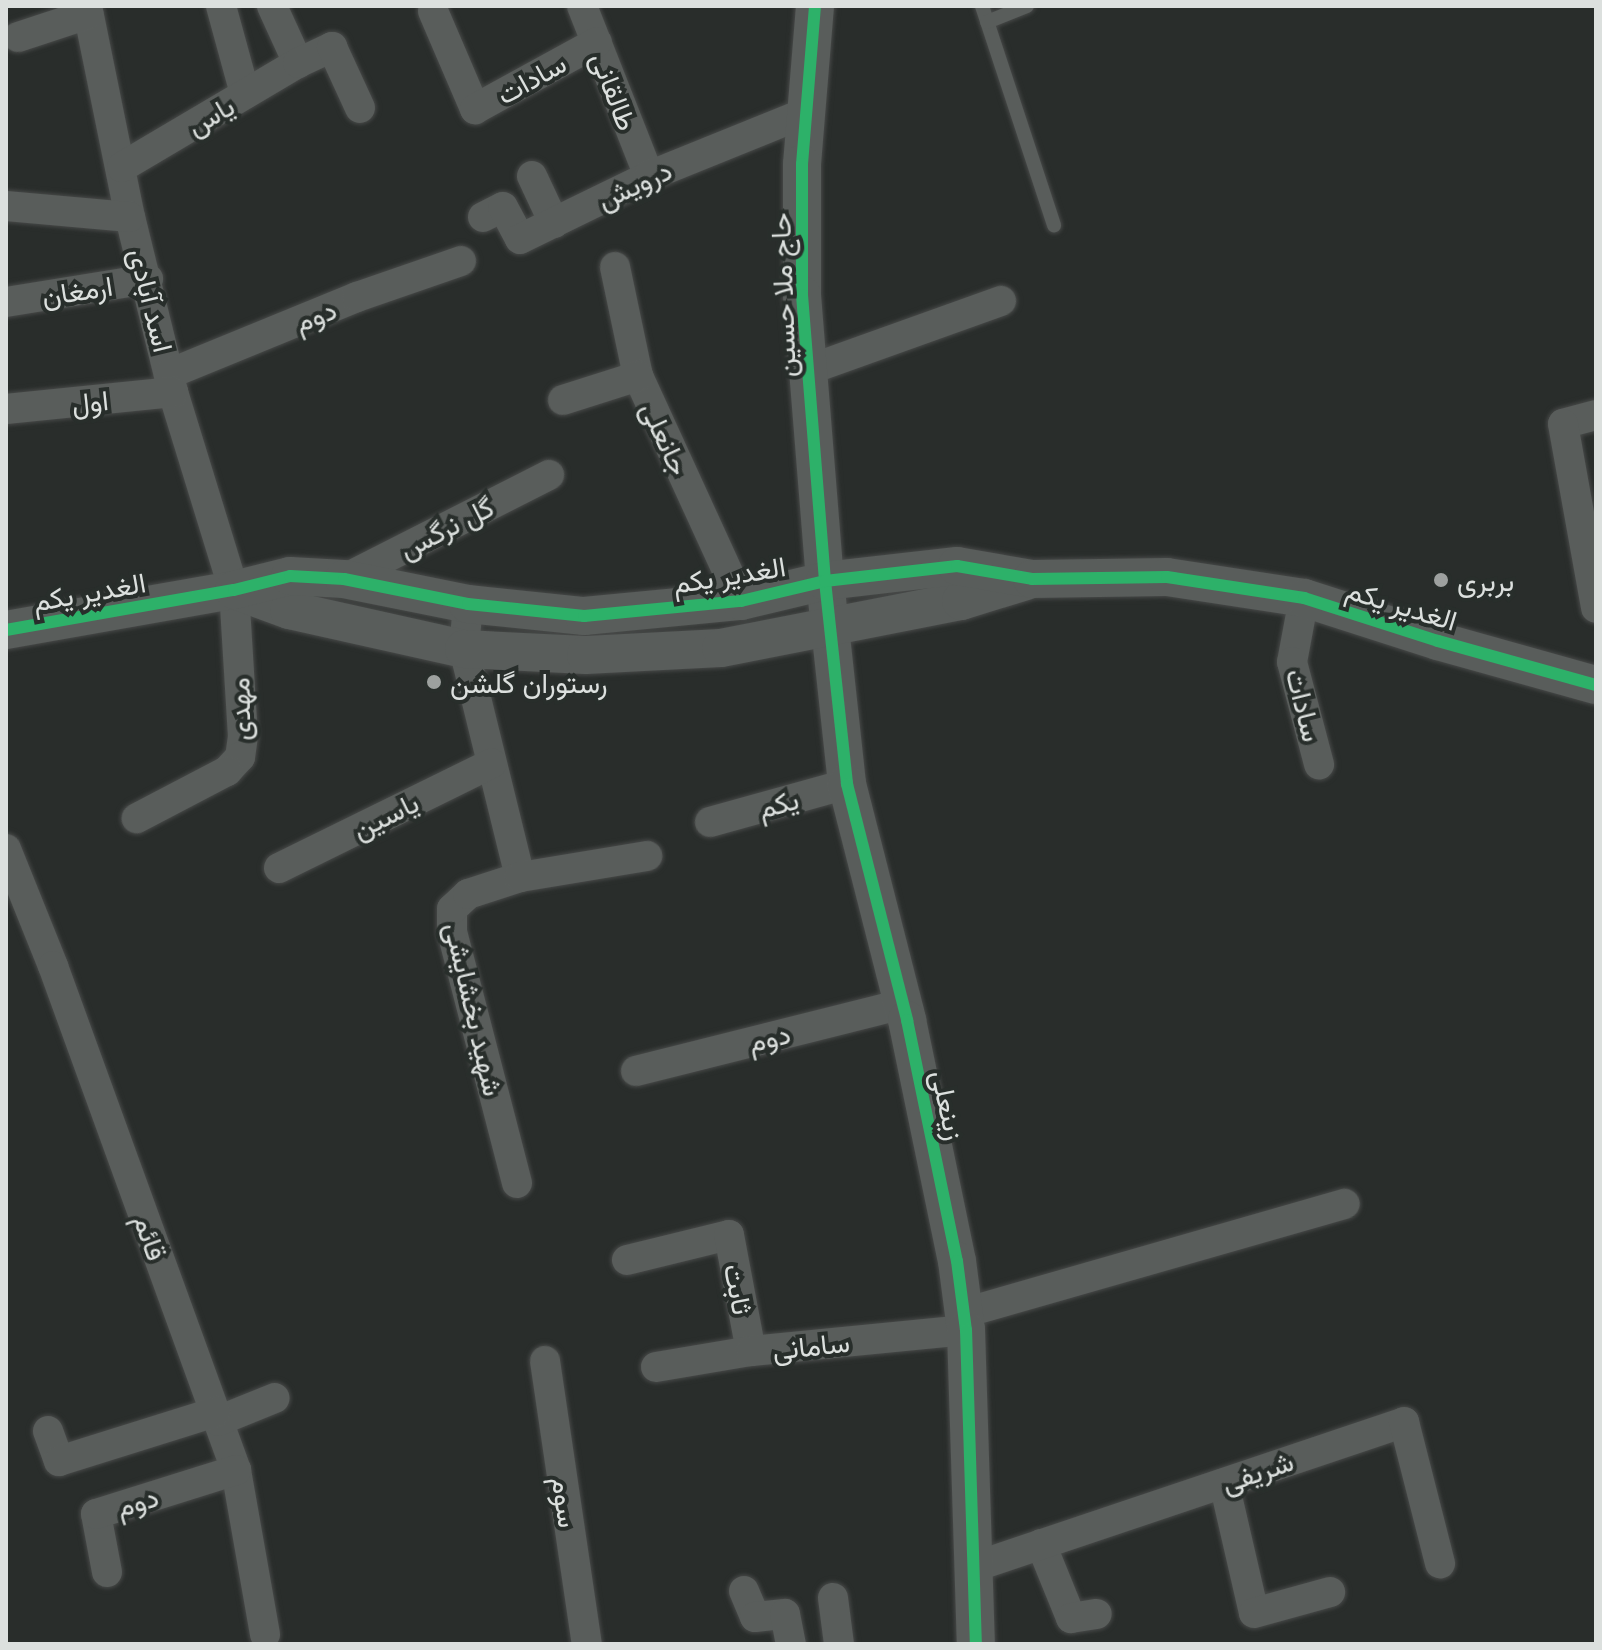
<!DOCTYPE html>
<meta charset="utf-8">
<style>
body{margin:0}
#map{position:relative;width:1602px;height:1650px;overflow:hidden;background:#292d2b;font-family:"Noto Sans",Vazirmatn,sans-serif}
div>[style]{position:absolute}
.roads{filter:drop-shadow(0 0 2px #474948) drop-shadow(0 0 2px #474948)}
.service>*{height:14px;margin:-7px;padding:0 7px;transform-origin:7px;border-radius:7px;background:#595d5b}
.minor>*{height:30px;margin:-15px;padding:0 15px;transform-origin:15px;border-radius:15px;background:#595d5b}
.tertiary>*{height:38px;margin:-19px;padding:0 19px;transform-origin:19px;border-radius:19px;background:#595d5b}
.cycleway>*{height:12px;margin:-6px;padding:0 6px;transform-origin:6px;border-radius:6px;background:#2db169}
.dots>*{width:22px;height:22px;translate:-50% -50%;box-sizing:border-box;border:4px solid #282e2b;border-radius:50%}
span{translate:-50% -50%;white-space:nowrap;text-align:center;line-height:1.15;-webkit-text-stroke:8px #282e2b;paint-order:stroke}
.street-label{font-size:28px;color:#dce0de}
.poi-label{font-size:28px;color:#dce0de}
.left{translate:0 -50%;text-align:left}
.frame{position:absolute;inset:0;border:8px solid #dce0de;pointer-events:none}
</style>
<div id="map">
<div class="roads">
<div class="service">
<i style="left:982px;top:6px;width:231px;rotate:71.8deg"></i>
<i style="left:987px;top:22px;width:43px;rotate:-21.8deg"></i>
</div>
<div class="minor">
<i style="left:87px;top:6px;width:215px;rotate:78.5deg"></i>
<i style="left:130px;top:217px;width:180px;rotate:76.2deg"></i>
<i style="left:173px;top:392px;width:207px;rotate:72.9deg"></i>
<i style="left:234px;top:590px;width:146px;rotate:86.5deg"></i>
<i style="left:243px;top:736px;width:21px;rotate:98deg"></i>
<i style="left:240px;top:757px;width:19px;rotate:133deg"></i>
<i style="left:227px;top:771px;width:102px;rotate:152.4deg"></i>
<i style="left:221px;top:6px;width:91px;rotate:74.7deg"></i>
<i style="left:272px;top:6px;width:63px;rotate:65.5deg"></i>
<i style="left:582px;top:6px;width:183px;rotate:68.5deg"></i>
<i style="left:433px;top:11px;width:107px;rotate:66.8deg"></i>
<i style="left:475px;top:109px;width:139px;rotate:-28.8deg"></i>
<i style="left:18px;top:37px;width:74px;rotate:-18.2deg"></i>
<i style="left:122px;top:167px;width:204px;rotate:-30.6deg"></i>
<i style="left:298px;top:63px;width:38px;rotate:-25deg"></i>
<i style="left:332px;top:47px;width:67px;rotate:65.3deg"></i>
<i style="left:532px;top:176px;width:52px;rotate:64.9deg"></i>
<i style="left:6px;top:206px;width:124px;rotate:5.1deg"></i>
<i style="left:483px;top:217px;width:22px;rotate:-27deg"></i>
<i style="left:503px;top:207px;width:36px;rotate:62deg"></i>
<i style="left:520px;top:239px;width:144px;rotate:-26deg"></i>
<i style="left:649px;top:176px;width:168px;rotate:-22deg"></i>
<i style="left:615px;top:267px;width:111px;rotate:78.1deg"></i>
<i style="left:638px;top:376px;width:247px;rotate:65.4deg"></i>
<i style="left:6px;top:302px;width:144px;rotate:-9.2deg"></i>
<i style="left:808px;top:370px;width:205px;rotate:-19.7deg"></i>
<i style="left:169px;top:374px;width:203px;rotate:-22.3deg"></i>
<i style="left:357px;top:297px;width:110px;rotate:-19.1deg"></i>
<i style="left:563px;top:400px;width:79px;rotate:-17.7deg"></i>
<i style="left:6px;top:409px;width:168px;rotate:-5.8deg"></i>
<i style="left:1596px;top:415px;width:34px;rotate:165deg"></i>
<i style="left:1563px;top:424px;width:187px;rotate:79.8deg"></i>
<i style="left:344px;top:579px;width:230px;rotate:-26.9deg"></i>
<i style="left:1304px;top:598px;width:65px;rotate:100.6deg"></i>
<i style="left:1292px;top:662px;width:106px;rotate:75.2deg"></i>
<i style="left:468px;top:604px;width:45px;rotate:95.1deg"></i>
<i style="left:464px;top:649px;width:235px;rotate:76.2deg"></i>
<i style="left:710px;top:822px;width:142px;rotate:-15.5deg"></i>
<i style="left:6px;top:849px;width:126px;rotate:68.1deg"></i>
<i style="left:53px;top:966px;width:536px;rotate:70.04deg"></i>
<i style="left:236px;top:1470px;width:167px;rotate:80deg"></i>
<i style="left:279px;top:868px;width:237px;rotate:-26.2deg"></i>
<i style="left:636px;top:1071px;width:274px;rotate:-14.1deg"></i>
<i style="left:517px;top:1183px;width:260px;rotate:-104.5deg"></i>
<i style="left:452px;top:931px;width:22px;rotate:-90deg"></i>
<i style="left:452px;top:909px;width:22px;rotate:-43deg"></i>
<i style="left:468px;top:894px;width:55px;rotate:-18.1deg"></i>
<i style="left:520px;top:877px;width:129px;rotate:-9.4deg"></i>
<i style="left:627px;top:1260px;width:105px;rotate:-13.8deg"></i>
<i style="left:729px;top:1235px;width:118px;rotate:79.3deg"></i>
<i style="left:964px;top:1313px;width:396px;rotate:-16deg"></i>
<i style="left:545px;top:1361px;width:286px;rotate:81.6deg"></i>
<i style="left:656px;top:1367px;width:96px;rotate:-9.6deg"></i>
<i style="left:751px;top:1351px;width:216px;rotate:-5.6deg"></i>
<i style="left:218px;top:1421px;width:61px;rotate:-22deg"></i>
<i style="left:48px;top:1431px;width:32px;rotate:70deg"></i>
<i style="left:59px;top:1461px;width:164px;rotate:-17.4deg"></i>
<i style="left:1224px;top:1483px;width:133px;rotate:77deg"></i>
<i style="left:1254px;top:1613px;width:79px;rotate:-15.4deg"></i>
<i style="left:1041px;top:1544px;width:80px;rotate:67.9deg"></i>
<i style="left:1071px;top:1618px;width:26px;rotate:-9deg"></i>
<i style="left:974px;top:1567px;width:454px;rotate:-18.6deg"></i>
<i style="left:1404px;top:1422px;width:146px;rotate:75.7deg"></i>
<i style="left:107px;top:1572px;width:59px;rotate:-100.7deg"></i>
<i style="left:96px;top:1514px;width:147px;rotate:-17.4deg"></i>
<i style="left:744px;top:1591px;width:28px;rotate:67deg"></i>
<i style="left:755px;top:1617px;width:30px;rotate:-6deg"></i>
<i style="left:785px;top:1614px;width:31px;rotate:79deg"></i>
<i style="left:833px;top:1598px;width:46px;rotate:82.6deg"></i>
</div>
<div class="tertiary">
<i style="left:815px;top:6px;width:159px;rotate:94.7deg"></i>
<i style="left:802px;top:164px;width:131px;rotate:90deg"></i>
<i style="left:802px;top:295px;width:287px;rotate:85.4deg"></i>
<i style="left:825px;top:581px;width:204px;rotate:83.8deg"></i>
<i style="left:847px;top:784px;width:244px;rotate:75.7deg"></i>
<i style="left:907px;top:1020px;width:246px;rotate:78.3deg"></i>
<i style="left:957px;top:1261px;width:70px;rotate:82.6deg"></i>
<i style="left:966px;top:1330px;width:314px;rotate:88.2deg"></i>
<i style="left:234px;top:590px;width:59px;rotate:20deg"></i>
<i style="left:289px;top:610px;width:179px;rotate:12.6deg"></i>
<i style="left:464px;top:649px;width:122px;rotate:2.8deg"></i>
<i style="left:586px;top:655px;width:135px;rotate:-3deg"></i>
<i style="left:721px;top:648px;width:245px;rotate:-11.1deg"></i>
<i style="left:961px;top:601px;width:68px;rotate:-17.1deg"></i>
<i style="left:6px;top:630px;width:231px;rotate:-10deg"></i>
<i style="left:234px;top:590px;width:58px;rotate:-14deg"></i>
<i style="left:290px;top:576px;width:54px;rotate:3.2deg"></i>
<i style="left:344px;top:579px;width:126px;rotate:11.4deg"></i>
<i style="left:468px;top:604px;width:117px;rotate:5.9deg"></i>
<i style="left:584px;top:616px;width:158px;rotate:-5.5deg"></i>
<i style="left:741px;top:601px;width:86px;rotate:-13.4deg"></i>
<i style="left:825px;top:581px;width:133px;rotate:-6.5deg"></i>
<i style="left:957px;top:566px;width:76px;rotate:9.8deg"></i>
<i style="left:1032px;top:579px;width:135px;rotate:-0.8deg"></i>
<i style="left:1167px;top:577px;width:139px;rotate:8.7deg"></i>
<i style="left:1304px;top:598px;width:141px;rotate:17.8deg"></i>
<i style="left:1438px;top:641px;width:164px;rotate:15.6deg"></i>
</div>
</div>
<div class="cycleway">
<i style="left:815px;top:6px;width:159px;rotate:94.7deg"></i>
<i style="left:802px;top:164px;width:131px;rotate:90deg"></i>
<i style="left:802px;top:295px;width:287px;rotate:85.4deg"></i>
<i style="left:825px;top:581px;width:204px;rotate:83.8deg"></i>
<i style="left:847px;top:784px;width:244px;rotate:75.7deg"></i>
<i style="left:907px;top:1020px;width:246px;rotate:78.3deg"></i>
<i style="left:957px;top:1261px;width:70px;rotate:82.6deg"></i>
<i style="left:966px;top:1330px;width:314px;rotate:88.2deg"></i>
<i style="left:6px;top:630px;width:231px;rotate:-10deg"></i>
<i style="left:234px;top:590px;width:58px;rotate:-14deg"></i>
<i style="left:290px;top:576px;width:54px;rotate:3.2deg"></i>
<i style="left:344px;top:579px;width:126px;rotate:11.4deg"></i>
<i style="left:468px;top:604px;width:117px;rotate:5.9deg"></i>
<i style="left:584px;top:616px;width:158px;rotate:-5.5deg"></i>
<i style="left:741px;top:601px;width:86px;rotate:-13.4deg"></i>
<i style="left:825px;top:581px;width:133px;rotate:-6.5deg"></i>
<i style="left:957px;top:566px;width:76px;rotate:9.8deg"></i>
<i style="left:1032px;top:579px;width:135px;rotate:-0.8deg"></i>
<i style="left:1167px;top:577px;width:139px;rotate:8.7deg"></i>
<i style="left:1304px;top:598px;width:141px;rotate:17.8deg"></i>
<i style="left:1438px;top:641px;width:164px;rotate:15.6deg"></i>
</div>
<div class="dots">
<i style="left:1441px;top:580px;background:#9da19f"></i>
<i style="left:434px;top:682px;background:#9da19f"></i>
</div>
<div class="street-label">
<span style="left:531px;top:78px;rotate:-29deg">سادات</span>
<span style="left:615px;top:91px;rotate:69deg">طالقانی</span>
<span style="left:210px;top:115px;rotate:-30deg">یاس</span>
<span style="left:634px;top:184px;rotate:-25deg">درویش</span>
<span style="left:77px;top:290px;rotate:-9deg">ارمغان</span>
<span style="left:782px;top:295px;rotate:-92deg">حاج ملا حسین</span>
<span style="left:152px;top:300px;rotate:76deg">اسد آبادی</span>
<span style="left:315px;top:315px;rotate:-22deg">دوم</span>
<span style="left:90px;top:401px;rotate:-6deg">اول</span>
<span style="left:666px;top:438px;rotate:65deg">جانعلی</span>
<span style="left:446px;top:527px;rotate:-27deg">گل نرگس</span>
<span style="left:729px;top:574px;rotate:-9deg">الغدیر یکم</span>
<span style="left:89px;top:591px;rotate:-10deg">الغدیر یکم</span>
<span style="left:1402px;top:604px;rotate:17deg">الغدیر یکم</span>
<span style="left:1305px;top:705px;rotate:76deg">سادات</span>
<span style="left:239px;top:709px;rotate:-91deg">مهدی</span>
<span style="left:778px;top:803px;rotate:-16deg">یکم</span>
<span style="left:385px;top:815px;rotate:-26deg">یاسین</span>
<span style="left:475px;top:1009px;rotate:77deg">شهید بخشایشی</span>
<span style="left:769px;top:1037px;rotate:-14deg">دوم</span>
<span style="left:949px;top:1105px;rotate:78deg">زینعلی</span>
<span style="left:151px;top:1237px;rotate:70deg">قائم</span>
<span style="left:739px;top:1289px;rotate:79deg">ثابت</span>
<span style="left:811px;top:1345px;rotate:-6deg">سامانی</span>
<span style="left:1257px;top:1471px;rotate:-19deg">شریفی</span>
<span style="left:137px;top:1501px;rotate:-17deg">دوم</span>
<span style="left:566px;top:1502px;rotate:82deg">سوم</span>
</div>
<div class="poi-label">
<span class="left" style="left:1457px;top:580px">بربری</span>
<span class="left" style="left:450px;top:682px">رستوران گلشن</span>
</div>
<div class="frame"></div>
</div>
